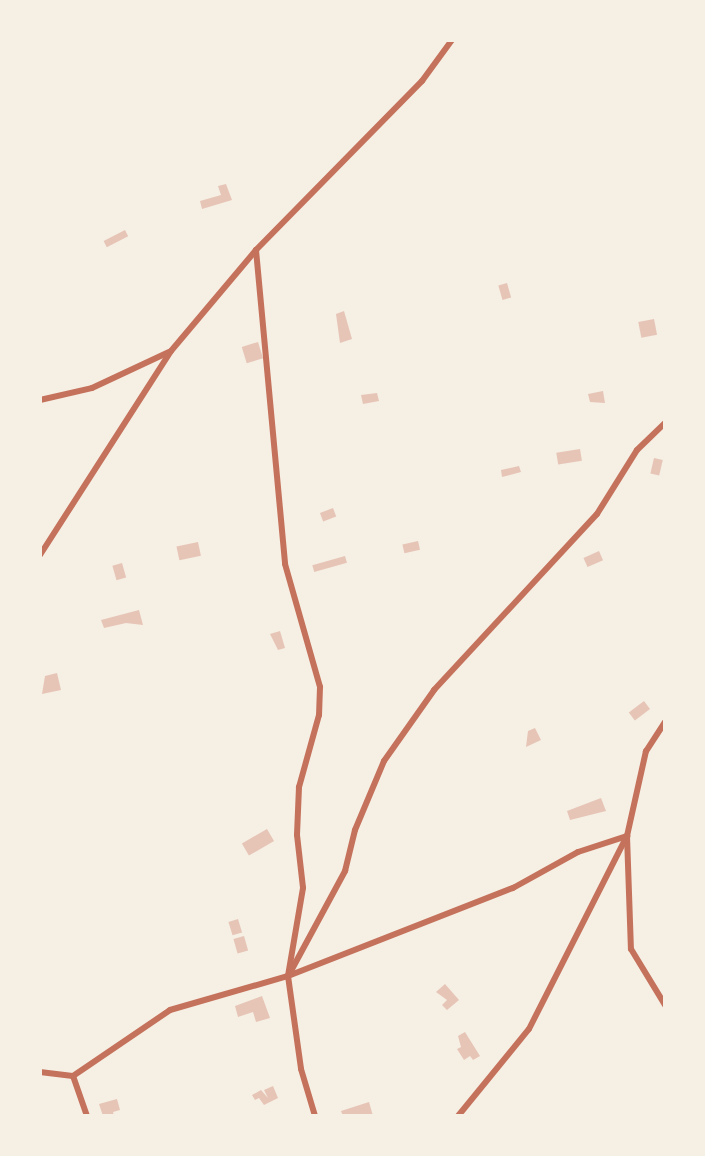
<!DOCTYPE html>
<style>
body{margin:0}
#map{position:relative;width:705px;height:1156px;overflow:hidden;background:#f6efe4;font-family:"Golos Text",sans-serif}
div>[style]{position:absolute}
.building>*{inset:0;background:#e6c5b7;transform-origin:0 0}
.minor>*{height:6px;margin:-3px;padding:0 3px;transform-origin:3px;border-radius:3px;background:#c5725c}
span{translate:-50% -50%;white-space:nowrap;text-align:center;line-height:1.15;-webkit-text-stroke:5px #f6efe4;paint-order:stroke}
.frame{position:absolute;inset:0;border:42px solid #f6efe4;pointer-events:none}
</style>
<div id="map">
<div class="building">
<i style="clip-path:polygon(226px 184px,232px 200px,202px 209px,200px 201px,221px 195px,218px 186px)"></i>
<i style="left:125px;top:230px;width:7px;height:24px;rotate:63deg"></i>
<i style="left:507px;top:283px;width:15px;height:9px;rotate:74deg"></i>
<i style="clip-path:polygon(344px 311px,352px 339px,340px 343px,336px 314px)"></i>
<i style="left:654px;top:319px;width:16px;height:16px;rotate:79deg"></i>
<i style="left:258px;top:342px;width:17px;height:17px;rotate:73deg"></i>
<i style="clip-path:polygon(603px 391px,605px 403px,590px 402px,588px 394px)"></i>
<i style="clip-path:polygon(377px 393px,379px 401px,363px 404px,361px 395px)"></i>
<i style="left:580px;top:449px;width:12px;height:24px;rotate:81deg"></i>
<i style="left:654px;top:458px;width:9px;height:16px;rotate:13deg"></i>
<i style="clip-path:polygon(519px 466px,521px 472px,502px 477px,501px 470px)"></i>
<i style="left:333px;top:508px;width:9px;height:14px;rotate:69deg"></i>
<i style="left:418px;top:541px;width:9px;height:16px;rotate:77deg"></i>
<i style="left:198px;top:542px;width:14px;height:22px;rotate:78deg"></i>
<i style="left:599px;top:551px;width:10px;height:17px;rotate:66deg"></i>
<i style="left:345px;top:556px;width:7px;height:34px;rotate:74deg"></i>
<i style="left:122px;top:563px;width:15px;height:10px;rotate:74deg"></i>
<i style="clip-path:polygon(139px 610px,143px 625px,126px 623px,104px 628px,101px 620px)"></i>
<i style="clip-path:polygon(280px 631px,285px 648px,278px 650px,270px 634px)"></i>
<i style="clip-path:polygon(57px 673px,61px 690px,42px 694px,45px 676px)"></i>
<i style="left:644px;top:701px;width:10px;height:19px;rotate:53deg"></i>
<i style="clip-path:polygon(535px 728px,541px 740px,526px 747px,528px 731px)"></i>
<i style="clip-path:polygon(601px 798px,606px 811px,570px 820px,567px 811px)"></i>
<i style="left:267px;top:829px;width:14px;height:29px;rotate:60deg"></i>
<i style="left:238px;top:919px;width:14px;height:10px;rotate:73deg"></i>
<i style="left:244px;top:936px;width:15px;height:11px;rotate:74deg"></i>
<i style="clip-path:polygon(445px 984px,459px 1000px,447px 1010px,442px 1005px,447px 1000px,436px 992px)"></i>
<i style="clip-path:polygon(262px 996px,270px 1018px,256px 1022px,253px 1012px,238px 1017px,235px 1006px)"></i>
<i style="clip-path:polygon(465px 1032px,480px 1056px,473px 1060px,470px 1056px,464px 1060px,457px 1049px,461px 1047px,458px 1036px)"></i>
<i style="clip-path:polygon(273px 1086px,278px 1098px,264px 1105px,259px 1098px,255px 1100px,252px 1095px,261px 1090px,268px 1098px,264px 1090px)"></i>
<i style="clip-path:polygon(117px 1099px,120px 1110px,113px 1112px,114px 1116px,103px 1116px,99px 1104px)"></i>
<i style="clip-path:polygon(369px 1102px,373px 1116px,343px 1116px,341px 1111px)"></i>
</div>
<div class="minor">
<i style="left:256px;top:250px;width:315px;rotate:84.7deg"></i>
<i style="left:285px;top:564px;width:128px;rotate:74.1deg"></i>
<i style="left:320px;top:687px;width:28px;rotate:92deg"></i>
<i style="left:319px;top:715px;width:75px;rotate:105.5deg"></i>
<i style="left:299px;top:787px;width:48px;rotate:92.4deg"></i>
<i style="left:297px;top:835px;width:53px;rotate:83.5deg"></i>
<i style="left:303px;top:888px;width:89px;rotate:99.7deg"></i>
<i style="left:288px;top:976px;width:94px;rotate:82deg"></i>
<i style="left:301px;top:1069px;width:49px;rotate:73.4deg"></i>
<i style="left:40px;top:400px;width:53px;rotate:-13deg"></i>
<i style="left:92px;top:388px;width:85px;rotate:-25.1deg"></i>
<i style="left:40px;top:555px;width:242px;rotate:-57.3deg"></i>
<i style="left:171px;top:351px;width:132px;rotate:-49.9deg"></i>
<i style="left:256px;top:250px;width:237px;rotate:-45.5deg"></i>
<i style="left:422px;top:81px;width:51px;rotate:-53.8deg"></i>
<i style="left:665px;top:722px;width:35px;rotate:123deg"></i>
<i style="left:646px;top:751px;width:87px;rotate:102.6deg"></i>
<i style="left:627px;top:836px;width:113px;rotate:88deg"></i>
<i style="left:631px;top:949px;width:66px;rotate:58.7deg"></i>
<i style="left:291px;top:971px;width:114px;rotate:-61.6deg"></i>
<i style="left:345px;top:871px;width:42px;rotate:-76.3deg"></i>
<i style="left:355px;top:830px;width:75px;rotate:-67.2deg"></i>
<i style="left:384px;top:761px;width:87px;rotate:-54.8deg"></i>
<i style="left:434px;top:690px;width:240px;rotate:-47.2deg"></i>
<i style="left:597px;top:514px;width:75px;rotate:-58deg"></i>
<i style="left:637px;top:450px;width:39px;rotate:-44deg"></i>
<i style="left:40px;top:1072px;width:33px;rotate:7deg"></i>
<i style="left:87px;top:1116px;width:42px;rotate:-109.3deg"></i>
<i style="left:73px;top:1076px;width:117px;rotate:-34.2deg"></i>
<i style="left:170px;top:1010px;width:123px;rotate:-16.1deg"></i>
<i style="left:288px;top:976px;width:242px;rotate:-21.4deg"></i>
<i style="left:513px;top:888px;width:74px;rotate:-29deg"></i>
<i style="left:578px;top:852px;width:52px;rotate:-18.1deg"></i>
<i style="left:458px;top:1116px;width:112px;rotate:-50.8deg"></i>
<i style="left:529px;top:1029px;width:216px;rotate:-63.1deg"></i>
</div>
<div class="frame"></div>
</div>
